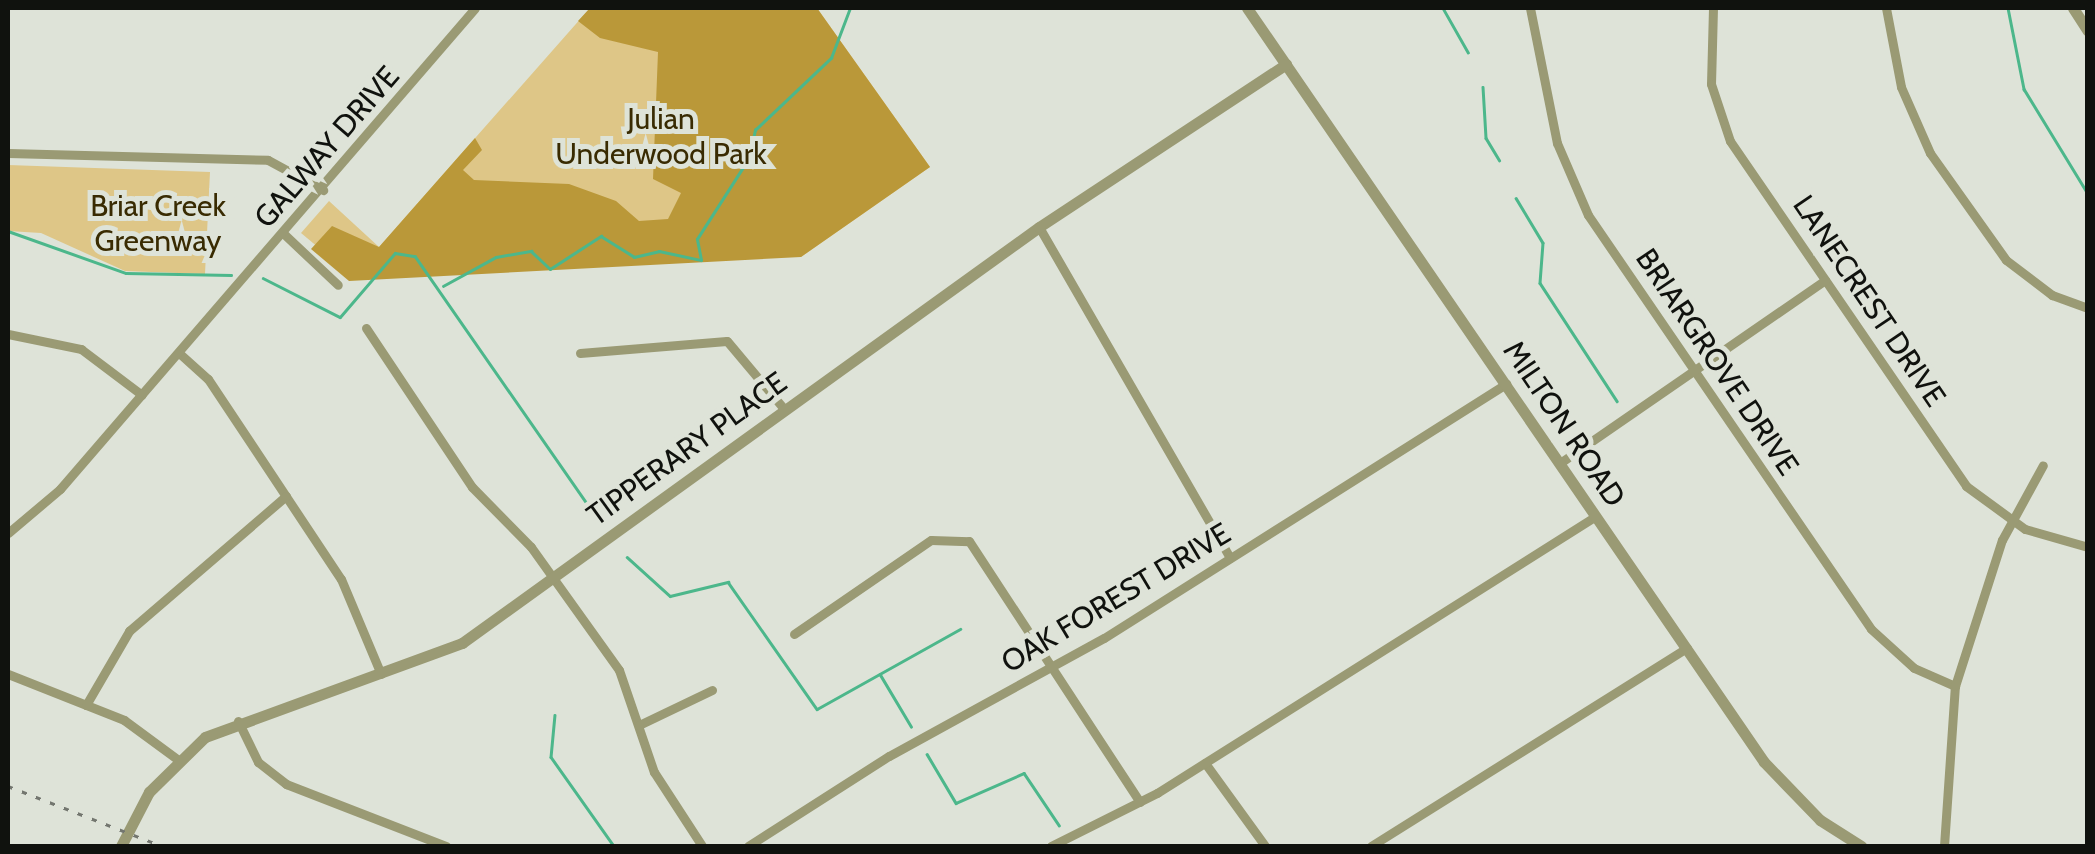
<!DOCTYPE html>
<style>
body{margin:0}
#map{position:relative;width:2095px;height:854px;overflow:hidden;background:#dee3d8;font-family:Cabin,sans-serif}
div>[style]{position:absolute}
.green>*{inset:0;background:#dec687}
.forest>*{inset:0;background:#ba9839}
.stream>*{height:2.5px;margin:-1.25px;padding:0 1.25px;transform-origin:1.25px;border-radius:1.25px;background:#4cb78b}
.minor>*{height:9px;margin:-4.5px;padding:0 4.5px;transform-origin:4.5px;border-radius:4.5px;background:#9a9a74}
.tertiary>*{height:11px;margin:-5.5px;padding:0 5.5px;transform-origin:5.5px;border-radius:5.5px;background:#9a9a74}
.rail>*{height:2.5px;margin-top:-1.25px;transform-origin:0;background:repeating-linear-gradient(90deg,#73766f 0 5px,transparent 0 15px)}
span{translate:-50% -50%;white-space:nowrap;text-align:center;line-height:1.15;-webkit-text-stroke:10px #dee3d8;paint-order:stroke}
.park-label{font-size:30px;color:#392b02}
.street-label{font-size:30px;color:#10120e}
.frame{position:absolute;inset:0;border:10px solid #10120e;pointer-events:none}
</style>
<div id="map">
<div class="green">
<i style="clip-path:polygon(590px 8px,817px 8px,930px 167px,801px 257px,331px 258px,301px 233px,329px 201px,379px 247px)"></i>
<i style="clip-path:polygon(8px 165px,210px 172px,205px 274px,125px 271px,41px 233px,8px 231px)"></i>
</div>
<div class="forest">
<i style="clip-path:polygon(590px 8px,817px 8px,930px 167px,801px 257px,349px 281px,311px 249px,332px 226px,379px 247px,475px 138px,482px 150px,463px 170px,474px 180px,569px 184px,616px 201px,639px 221px,668px 219px,681px 193px,653px 179px,658px 52px,600px 38px,578px 21px)"></i>
</div>
<div class="stream">
<i style="left:1443px;top:8px;width:51px;rotate:60.4deg"></i>
<i style="left:2008px;top:8px;width:83px;rotate:78.8deg"></i>
<i style="left:2024px;top:89px;width:123px;rotate:58.6deg"></i>
<i style="left:1483px;top:87px;width:51px;rotate:86.6deg"></i>
<i style="left:1486px;top:138px;width:26px;rotate:59deg"></i>
<i style="left:1516px;top:198px;width:52px;rotate:59deg"></i>
<i style="left:1543px;top:243px;width:40px;rotate:94.3deg"></i>
<i style="left:1540px;top:283px;width:141px;rotate:56.9deg"></i>
<i style="left:8px;top:231px;width:125px;rotate:19.6deg"></i>
<i style="left:126px;top:273px;width:105px;rotate:1.1deg"></i>
<i style="left:263px;top:278px;width:86px;rotate:26.9deg"></i>
<i style="left:340px;top:317px;width:84px;rotate:-49.3deg"></i>
<i style="left:395px;top:253px;width:20px;rotate:9deg"></i>
<i style="left:415px;top:256px;width:324px;rotate:55.2deg"></i>
<i style="left:443px;top:286px;width:60px;rotate:-28.7deg"></i>
<i style="left:496px;top:257px;width:36px;rotate:-10deg"></i>
<i style="left:531px;top:251px;width:26px;rotate:43deg"></i>
<i style="left:550px;top:269px;width:61px;rotate:-32.9deg"></i>
<i style="left:601px;top:236px;width:39px;rotate:32deg"></i>
<i style="left:634px;top:257px;width:26px;rotate:-13deg"></i>
<i style="left:659px;top:251px;width:43px;rotate:12.1deg"></i>
<i style="left:701px;top:260px;width:21px;rotate:-101deg"></i>
<i style="left:697px;top:239px;width:96px;rotate:-57.3deg"></i>
<i style="left:749px;top:158px;width:29px;rotate:-78deg"></i>
<i style="left:755px;top:130px;width:105px;rotate:-43.5deg"></i>
<i style="left:831px;top:58px;width:53px;rotate:-69.2deg"></i>
<i style="left:627px;top:557px;width:58px;rotate:42.2deg"></i>
<i style="left:670px;top:596px;width:60px;rotate:-13.6deg"></i>
<i style="left:728px;top:582px;width:155px;rotate:55deg"></i>
<i style="left:817px;top:709px;width:164px;rotate:-29.2deg"></i>
<i style="left:880px;top:674px;width:61px;rotate:59.2deg"></i>
<i style="left:555px;top:715px;width:42px;rotate:95.4deg"></i>
<i style="left:551px;top:757px;width:109px;rotate:54.7deg"></i>
<i style="left:927px;top:754px;width:57px;rotate:59.4deg"></i>
<i style="left:956px;top:803px;width:74px;rotate:-23.8deg"></i>
<i style="left:1024px;top:773px;width:63px;rotate:56.1deg"></i>
</div>
<div class="minor">
<i style="left:1530px;top:8px;width:138px;rotate:78.7deg"></i>
<i style="left:1557px;top:143px;width:78px;rotate:66.7deg"></i>
<i style="left:1588px;top:215px;width:501px;rotate:55.64deg"></i>
<i style="left:1871px;top:629px;width:58px;rotate:42.2deg"></i>
<i style="left:1914px;top:668px;width:45px;rotate:23.7deg"></i>
<i style="left:1713px;top:8px;width:76px;rotate:91.5deg"></i>
<i style="left:1711px;top:84px;width:60px;rotate:71.6deg"></i>
<i style="left:1730px;top:141px;width:418px;rotate:55.6deg"></i>
<i style="left:1966px;top:486px;width:73px;rotate:36.1deg"></i>
<i style="left:2025px;top:529px;width:66px;rotate:15.9deg"></i>
<i style="left:1886px;top:8px;width:80px;rotate:79.2deg"></i>
<i style="left:1901px;top:87px;width:72px;rotate:66.3deg"></i>
<i style="left:1930px;top:153px;width:131px;rotate:54.6deg"></i>
<i style="left:2006px;top:260px;width:58px;rotate:37.3deg"></i>
<i style="left:2052px;top:295px;width:38px;rotate:20deg"></i>
<i style="left:8px;top:153px;width:260px;rotate:1.5deg"></i>
<i style="left:268px;top:160px;width:63px;rotate:28.6deg"></i>
<i style="left:1039px;top:227px;width:382px;rotate:60deg"></i>
<i style="left:284px;top:234px;width:74px;rotate:43.4deg"></i>
<i style="left:366px;top:328px;width:191px;rotate:56.3deg"></i>
<i style="left:472px;top:487px;width:84px;rotate:45.5deg"></i>
<i style="left:531px;top:547px;width:151px;rotate:54.4deg"></i>
<i style="left:619px;top:670px;width:108px;rotate:71.1deg"></i>
<i style="left:654px;top:772px;width:88px;rotate:57deg"></i>
<i style="left:8px;top:334px;width:75px;rotate:11.6deg"></i>
<i style="left:81px;top:349px;width:76px;rotate:37deg"></i>
<i style="left:179px;top:353px;width:39px;rotate:42deg"></i>
<i style="left:208px;top:379px;width:240px;rotate:56.4deg"></i>
<i style="left:341px;top:579px;width:103px;rotate:67.2deg"></i>
<i style="left:580px;top:353px;width:147px;rotate:-4.7deg"></i>
<i style="left:727px;top:341px;width:90px;rotate:50deg"></i>
<i style="left:1560px;top:463px;width:322px;rotate:-34.6deg"></i>
<i style="left:8px;top:533px;width:68px;rotate:-40.2deg"></i>
<i style="left:60px;top:489px;width:635px;rotate:-49.21deg"></i>
<i style="left:794px;top:634px;width:166px;rotate:-34.5deg"></i>
<i style="left:931px;top:540px;width:38px;rotate:2deg"></i>
<i style="left:969px;top:541px;width:312px;rotate:56.8deg"></i>
<i style="left:8px;top:674px;width:125px;rotate:21.6deg"></i>
<i style="left:124px;top:720px;width:66px;rotate:36.3deg"></i>
<i style="left:86px;top:705px;width:86px;rotate:-59.8deg"></i>
<i style="left:129px;top:631px;width:207px;rotate:-40.7deg"></i>
<i style="left:238px;top:721px;width:46px;rotate:64deg"></i>
<i style="left:258px;top:762px;width:36px;rotate:38deg"></i>
<i style="left:286px;top:784px;width:172px;rotate:21.2deg"></i>
<i style="left:639px;top:725px;width:81px;rotate:-25.6deg"></i>
<i style="left:1205px;top:763px;width:102px;rotate:54.1deg"></i>
<i style="left:748px;top:846px;width:167px;rotate:-32.6deg"></i>
<i style="left:889px;top:756px;width:245px;rotate:-28.8deg"></i>
<i style="left:1104px;top:638px;width:476px;rotate:-32.3deg"></i>
<i style="left:1051px;top:846px;width:119px;rotate:-26.6deg"></i>
<i style="left:1157px;top:793px;width:519px;rotate:-32.25deg"></i>
<i style="left:1371px;top:846px;width:373px;rotate:-32.1deg"></i>
<i style="left:1944px;top:846px;width:160px;rotate:-86.1deg"></i>
<i style="left:1955px;top:686px;width:153px;rotate:-72.2deg"></i>
<i style="left:2002px;top:540px;width:85px;rotate:-61.3deg"></i>
</div>
<div class="tertiary">
<i style="left:1247px;top:8px;width:914px;rotate:55.56deg"></i>
<i style="left:1764px;top:762px;width:81px;rotate:46deg"></i>
<i style="left:1820px;top:820px;width:49px;rotate:32.4deg"></i>
<i style="left:2073px;top:8px;width:27px;rotate:57deg"></i>
<i style="left:121px;top:846px;width:61px;rotate:-62.6deg"></i>
<i style="left:149px;top:792px;width:78px;rotate:-44.5deg"></i>
<i style="left:205px;top:737px;width:274px;rotate:-20.1deg"></i>
<i style="left:462px;top:643px;width:711px;rotate:-35.79deg"></i>
<i style="left:1039px;top:227px;width:296px;rotate:-33.4deg"></i>
</div>
<div class="rail">
<i style="left:8px;top:786px;width:165px;rotate:21.3deg"></i>
</div>
<div class="park-label">
<span style="left:661px;top:136px">Julian<br>Underwood Park</span>
<span style="left:158px;top:223px">Briar Creek<br>Greenway</span>
</div>
<div class="street-label">
<span style="left:327px;top:147px;rotate:-49deg">GALWAY DRIVE</span>
<span style="left:1869px;top:301px;rotate:56deg">LANECREST DRIVE</span>
<span style="left:1717px;top:362px;rotate:56deg">BRIARGROVE DRIVE</span>
<span style="left:1564px;top:424px;rotate:56deg">MILTON ROAD</span>
<span style="left:687px;top:449px;rotate:-36deg">TIPPERARY PLACE</span>
<span style="left:1116px;top:598px;rotate:-31deg">OAK FOREST DRIVE</span>
</div>
<div class="frame"></div>
</div>
